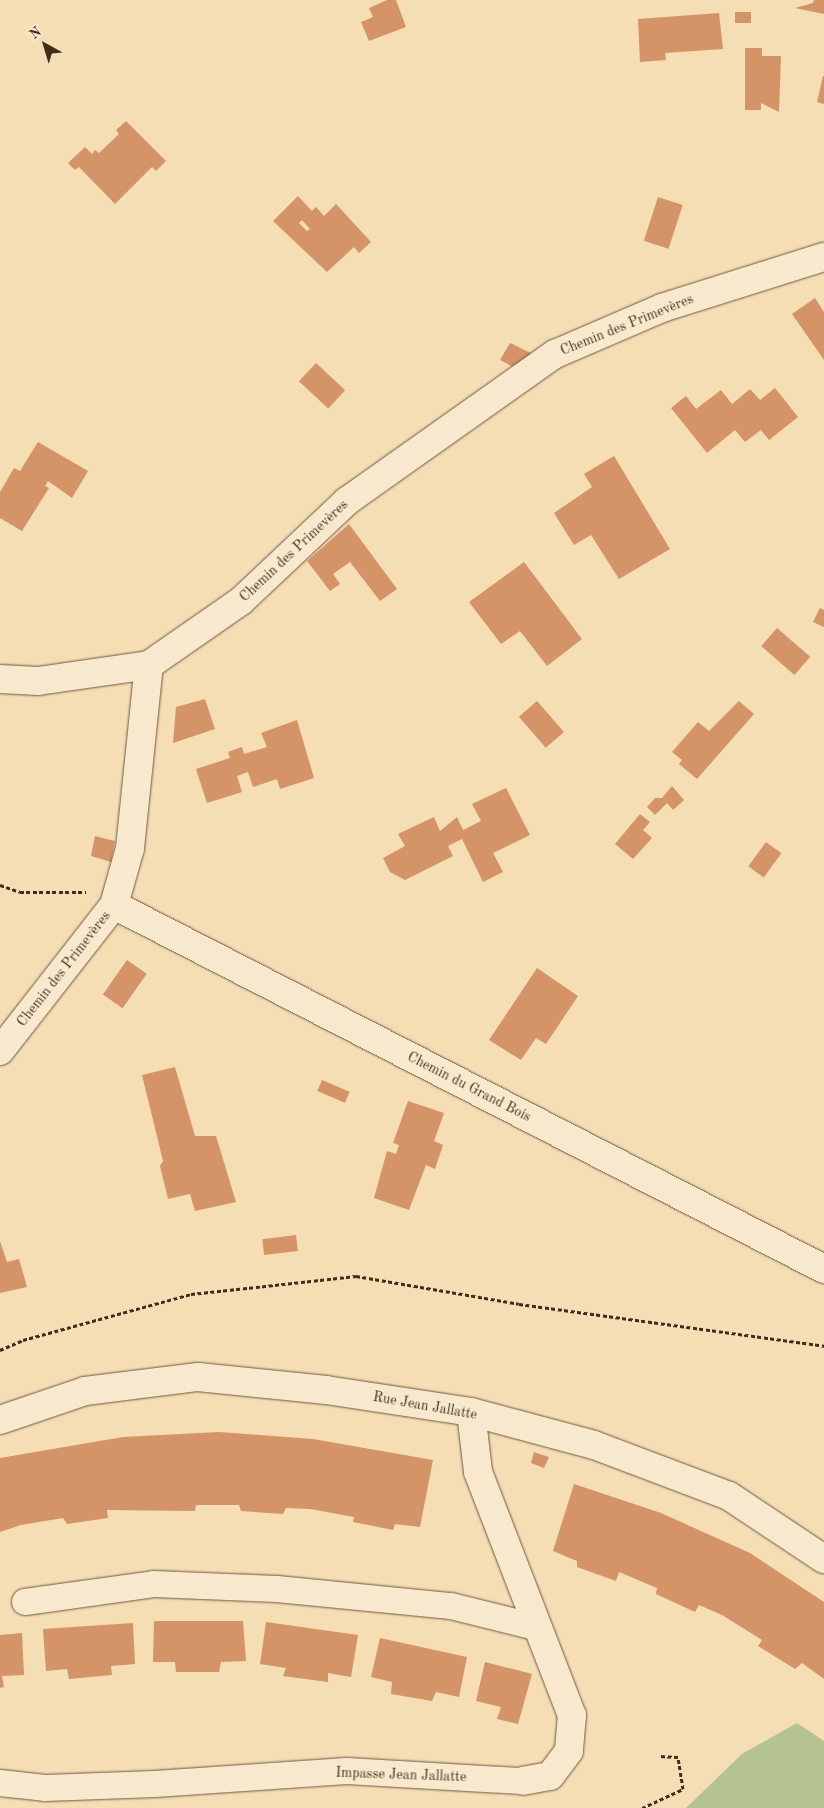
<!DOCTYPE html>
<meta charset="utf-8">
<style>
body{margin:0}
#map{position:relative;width:824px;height:1808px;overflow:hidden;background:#f5ddb4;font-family:"Old Standard TT",serif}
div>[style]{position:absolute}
.green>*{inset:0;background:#b5c292}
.building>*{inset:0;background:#d59368;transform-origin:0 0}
.path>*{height:3px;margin-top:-1.5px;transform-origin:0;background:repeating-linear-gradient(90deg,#412d1b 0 4px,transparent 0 6.5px)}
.roads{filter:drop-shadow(0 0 1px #6e5941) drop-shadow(0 0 1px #6e5941)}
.pedestrian>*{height:26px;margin:-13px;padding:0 13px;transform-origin:13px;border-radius:13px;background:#f8e9ce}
.minor>*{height:28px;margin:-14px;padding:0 14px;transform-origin:14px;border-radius:14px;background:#f8e9ce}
span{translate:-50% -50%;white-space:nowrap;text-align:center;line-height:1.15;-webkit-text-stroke:4.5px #f8e9ce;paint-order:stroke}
.street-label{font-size:14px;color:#412d1b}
.north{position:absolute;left:20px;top:20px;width:50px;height:50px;-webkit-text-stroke:4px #f8e9ce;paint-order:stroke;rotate:321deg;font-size:14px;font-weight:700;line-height:20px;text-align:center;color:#412d1b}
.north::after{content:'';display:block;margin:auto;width:18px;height:22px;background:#412d1b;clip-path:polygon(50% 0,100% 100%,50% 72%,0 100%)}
</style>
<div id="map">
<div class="green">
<i style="clip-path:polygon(797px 1723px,824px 1741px,824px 1808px,686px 1808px,742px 1754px)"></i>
</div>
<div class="building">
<i style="clip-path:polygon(387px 0,396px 0,406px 27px,369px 41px,361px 22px,373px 17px,369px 8px)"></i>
<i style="clip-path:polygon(814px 0,824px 0,824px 14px,795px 8px,813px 3px)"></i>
<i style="left:735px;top:12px;width:16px;height:11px"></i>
<i style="clip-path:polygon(719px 13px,723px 49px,665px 53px,666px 60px,640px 62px,638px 19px)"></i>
<i style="clip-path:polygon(745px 48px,762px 48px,762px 56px,781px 56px,779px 112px,761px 103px,761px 110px,745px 110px)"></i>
<i style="clip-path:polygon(823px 76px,824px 76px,824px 104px,817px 102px)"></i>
<i style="clip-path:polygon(126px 121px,166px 161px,156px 171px,152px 167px,115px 204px,79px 167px,75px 170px,68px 163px,85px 147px,92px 154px,95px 150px,99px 153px,119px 134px,116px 130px)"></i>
<i style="clip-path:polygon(evenodd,298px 196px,312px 211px,316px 207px,324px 216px,336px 204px,371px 242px,359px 253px,354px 247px,327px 272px,273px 221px,298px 196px,302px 220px,310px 229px,307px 231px,299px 223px,302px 220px)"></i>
<i style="left:658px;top:197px;width:26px;height:46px;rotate:18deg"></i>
<i style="clip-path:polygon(815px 298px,824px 312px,824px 360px,792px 314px)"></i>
<i style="clip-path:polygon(510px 343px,531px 353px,515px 368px,500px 360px)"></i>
<i style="left:316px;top:363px;width:40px;height:25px;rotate:43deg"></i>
<i style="clip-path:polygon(775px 388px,798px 417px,769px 440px,761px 430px,745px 442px,735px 430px,707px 453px,671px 408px,686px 396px,696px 409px,721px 390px,732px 404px,750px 389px,760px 400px)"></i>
<i style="clip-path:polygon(38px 442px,88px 471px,72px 498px,48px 481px,45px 486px,49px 488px,22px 531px,0 518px,0 492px,14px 468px,20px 471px)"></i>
<i style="clip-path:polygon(614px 456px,670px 549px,619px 579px,591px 535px,574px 545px,554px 513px,592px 487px,584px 474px)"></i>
<i style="clip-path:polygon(349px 524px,397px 589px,380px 601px,350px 562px,333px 574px,340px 584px,330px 591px,307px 561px)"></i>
<i style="clip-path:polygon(524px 562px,582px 639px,547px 666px,520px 631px,501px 644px,469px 602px)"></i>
<i style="clip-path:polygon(820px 608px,824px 610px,824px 627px,813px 622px)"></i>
<i style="left:777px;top:628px;width:44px;height:24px;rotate:41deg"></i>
<i style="clip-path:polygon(205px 699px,215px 729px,173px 743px,176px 707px)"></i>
<i style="left:537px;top:701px;width:41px;height:24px;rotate:49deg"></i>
<i style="clip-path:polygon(739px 701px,754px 714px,697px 779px,679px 764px,682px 760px,672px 752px,698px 722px,709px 731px)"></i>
<i style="clip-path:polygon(297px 720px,314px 778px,280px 789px,277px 779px,253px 787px,248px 772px,237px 776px,242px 792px,207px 803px,196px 769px,230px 758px,228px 752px,242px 747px,244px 754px,267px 747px,261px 733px)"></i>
<i style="clip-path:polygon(672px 786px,684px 800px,673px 810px,667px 803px,655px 815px,647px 807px,655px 798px,662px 798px)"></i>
<i style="clip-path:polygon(506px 788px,530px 835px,493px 853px,503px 872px,483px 882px,462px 839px,448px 846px,453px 856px,405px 880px,390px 872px,383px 858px,405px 846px,398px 834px,434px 817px,440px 831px,457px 817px,463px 830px,481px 821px,472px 804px)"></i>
<i style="clip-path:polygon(640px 814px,650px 822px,643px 830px,652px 838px,633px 859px,615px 844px)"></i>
<i style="clip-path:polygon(95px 836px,115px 841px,111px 862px,91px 856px)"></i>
<i style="left:766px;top:842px;width:19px;height:30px;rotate:36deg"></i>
<i style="left:127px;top:960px;width:24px;height:42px;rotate:35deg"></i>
<i style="clip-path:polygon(537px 968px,578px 996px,546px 1044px,536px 1038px,521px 1060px,489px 1040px)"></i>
<i style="clip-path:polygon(175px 1067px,195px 1136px,216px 1136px,236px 1202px,195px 1211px,190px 1194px,168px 1199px,160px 1166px,163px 1161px,142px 1075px)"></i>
<i style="left:322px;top:1080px;width:30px;height:12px;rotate:23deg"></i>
<i style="clip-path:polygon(408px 1101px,444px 1113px,434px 1141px,443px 1145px,435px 1169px,426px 1165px,409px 1210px,374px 1198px,387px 1151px,396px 1154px,399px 1145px,393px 1143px)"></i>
<i style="left:296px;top:1235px;width:16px;height:34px;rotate:83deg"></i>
<i style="clip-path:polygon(0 1241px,7px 1262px,19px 1259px,27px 1287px,0 1293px)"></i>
<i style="clip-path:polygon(219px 1432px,313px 1439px,433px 1460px,420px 1527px,395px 1524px,393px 1530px,353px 1522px,354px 1517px,310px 1509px,286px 1508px,283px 1514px,241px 1511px,239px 1505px,196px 1505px,195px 1511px,107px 1510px,108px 1518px,67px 1524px,63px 1518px,21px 1525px,0 1532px,0 1458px,123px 1437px)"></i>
<i style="clip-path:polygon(534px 1452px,549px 1457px,544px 1468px,531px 1463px)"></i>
<i style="clip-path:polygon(574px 1484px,661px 1513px,750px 1553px,824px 1602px,824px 1679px,802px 1663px,795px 1669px,758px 1646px,762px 1640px,722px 1615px,699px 1605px,695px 1612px,656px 1594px,657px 1588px,619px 1572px,616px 1581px,577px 1567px,577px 1561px,553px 1551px)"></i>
<i style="clip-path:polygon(154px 1621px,243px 1621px,246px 1661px,221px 1662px,219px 1672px,176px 1672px,175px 1662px,153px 1662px)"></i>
<i style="clip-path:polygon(266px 1622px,358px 1635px,351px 1677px,328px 1673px,328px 1682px,283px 1676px,286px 1668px,260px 1664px)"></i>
<i style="clip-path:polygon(133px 1623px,135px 1664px,111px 1666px,112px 1675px,69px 1679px,67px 1669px,46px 1671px,43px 1629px)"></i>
<i style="clip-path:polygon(22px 1633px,24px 1675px,2px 1676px,4px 1687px,0 1688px,0 1635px)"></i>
<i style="clip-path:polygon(380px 1638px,467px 1657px,459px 1697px,436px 1692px,432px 1701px,391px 1694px,392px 1682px,371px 1677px)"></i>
<i style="clip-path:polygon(485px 1662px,532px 1674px,518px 1724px,497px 1719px,501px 1707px,476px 1701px)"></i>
</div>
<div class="path">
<i style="left:0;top:885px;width:21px;rotate:19deg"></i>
<i style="left:20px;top:892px;width:66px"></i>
<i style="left:0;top:1350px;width:25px;rotate:-23deg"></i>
<i style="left:23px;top:1340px;width:174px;rotate:-15.3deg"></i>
<i style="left:191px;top:1294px;width:166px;rotate:-6.2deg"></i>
<i style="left:356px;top:1276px;width:165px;rotate:9.7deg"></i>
<i style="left:519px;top:1304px;width:308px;rotate:7.8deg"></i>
<i style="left:642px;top:1808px;width:45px;rotate:-24.9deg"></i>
<i style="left:683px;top:1789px;width:32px;rotate:-99deg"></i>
<i style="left:678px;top:1757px;width:19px;rotate:-177deg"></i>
</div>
<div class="roads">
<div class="pedestrian">
<i style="left:25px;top:1602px;width:130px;rotate:-7.9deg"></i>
<i style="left:154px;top:1584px;width:123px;rotate:2.3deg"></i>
<i style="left:277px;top:1589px;width:175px;rotate:5.6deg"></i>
<i style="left:451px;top:1606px;width:88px;rotate:13.9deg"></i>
<i style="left:0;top:1783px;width:45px;rotate:6.3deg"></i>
<i style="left:45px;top:1788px;width:110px;rotate:-2.1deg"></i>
<i style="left:155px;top:1784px;width:192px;rotate:-3.9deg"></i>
<i style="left:347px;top:1771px;width:176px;rotate:3.3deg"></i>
</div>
<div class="minor">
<i style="left:0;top:679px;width:38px;rotate:3deg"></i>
<i style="left:38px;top:681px;width:112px;rotate:-8.2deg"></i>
<i style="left:114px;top:905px;width:798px;rotate:27.14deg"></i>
<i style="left:0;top:1051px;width:185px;rotate:-52deg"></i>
<i style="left:114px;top:905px;width:59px;rotate:-74.3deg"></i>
<i style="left:130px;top:848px;width:184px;rotate:-84.1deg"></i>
<i style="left:149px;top:665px;width:112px;rotate:-34.8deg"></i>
<i style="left:241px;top:601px;width:146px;rotate:-43.3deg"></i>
<i style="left:347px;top:501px;width:255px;rotate:-35.3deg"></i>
<i style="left:555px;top:354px;width:116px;rotate:-23.3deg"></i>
<i style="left:662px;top:308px;width:170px;rotate:-17.5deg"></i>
<i style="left:471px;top:1412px;width:60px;rotate:83.3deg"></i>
<i style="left:478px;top:1472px;width:261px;rotate:68.9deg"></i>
<i style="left:572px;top:1715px;width:36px;rotate:95deg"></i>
<i style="left:569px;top:1751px;width:31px;rotate:127deg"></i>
<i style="left:550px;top:1776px;width:27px;rotate:170deg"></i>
<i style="left:0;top:1420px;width:90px;rotate:-18.8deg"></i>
<i style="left:85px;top:1391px;width:114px;rotate:-7.1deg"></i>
<i style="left:198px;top:1377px;width:129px;rotate:5.8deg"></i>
<i style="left:326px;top:1390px;width:147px;rotate:8.6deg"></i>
<i style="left:471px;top:1412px;width:127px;rotate:15deg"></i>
<i style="left:594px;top:1445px;width:144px;rotate:20.7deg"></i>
<i style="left:729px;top:1496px;width:114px;rotate:33.6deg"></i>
</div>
</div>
<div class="street-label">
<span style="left:627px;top:325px;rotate:-22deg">Chemin des Primevères</span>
<span style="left:294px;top:551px;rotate:-43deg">Chemin des Primevères</span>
<span style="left:64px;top:969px;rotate:-52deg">Chemin des Primevères</span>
<span style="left:469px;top:1087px;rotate:27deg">Chemin du Grand Bois</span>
<span style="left:425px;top:1406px;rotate:10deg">Rue Jean Jallatte</span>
<span style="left:401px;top:1775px;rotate:2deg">Impasse Jean Jallatte</span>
</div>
<div class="north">N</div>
</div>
